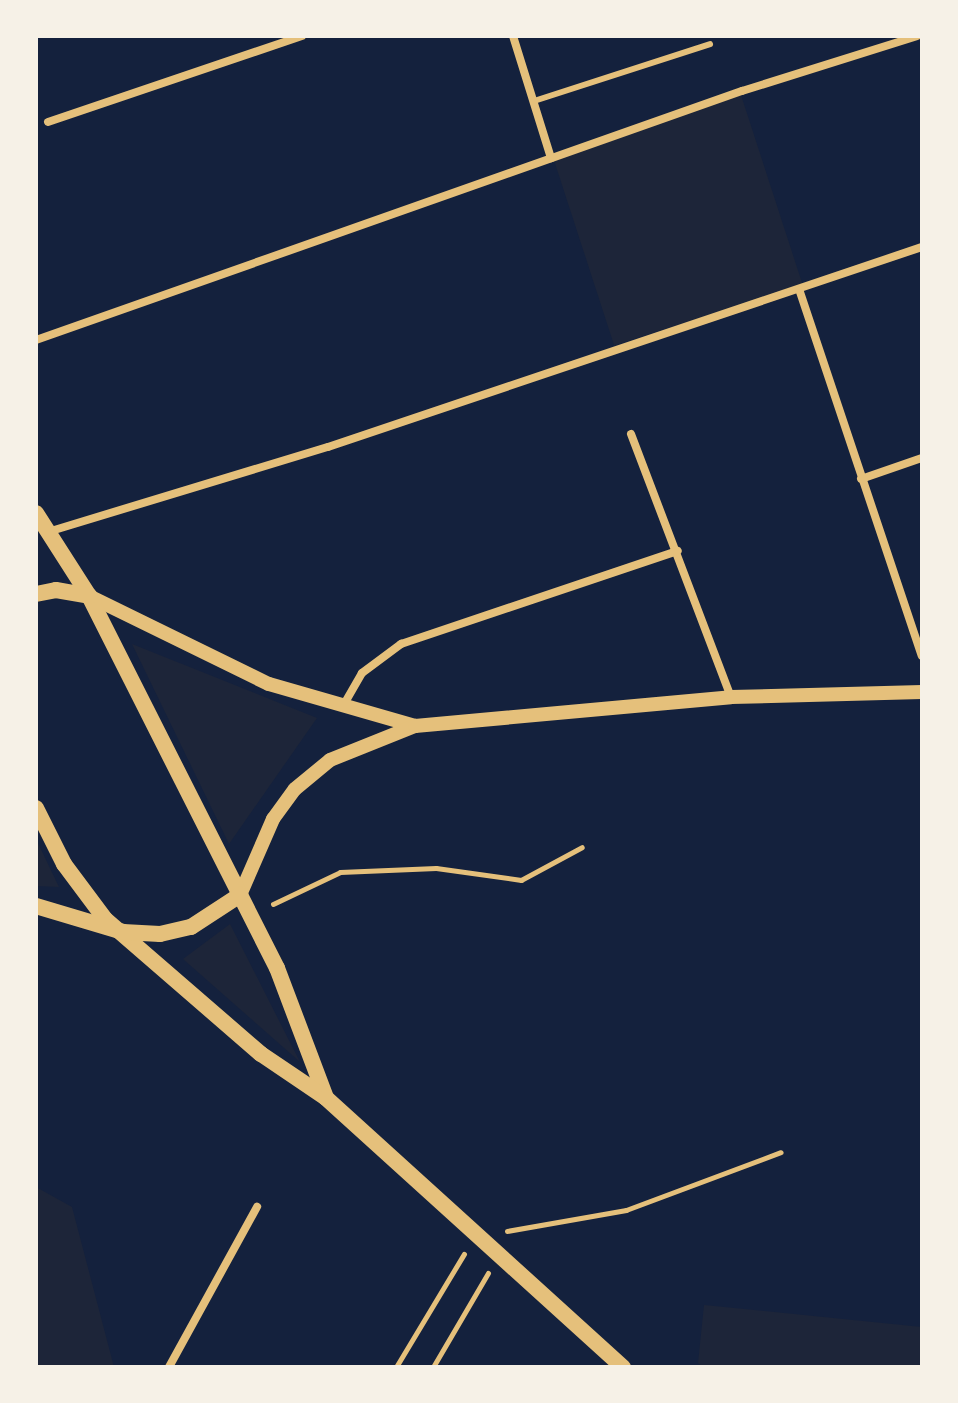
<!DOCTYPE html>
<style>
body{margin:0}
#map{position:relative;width:958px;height:1403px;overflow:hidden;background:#14213d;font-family:"Varela Round",sans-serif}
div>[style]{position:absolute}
.green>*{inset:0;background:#1d2539;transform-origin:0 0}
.path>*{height:5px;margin:-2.5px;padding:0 2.5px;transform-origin:2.5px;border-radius:2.5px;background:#e5c07b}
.service>*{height:6px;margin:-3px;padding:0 3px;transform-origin:3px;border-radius:3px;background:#e5c07b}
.minor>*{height:8px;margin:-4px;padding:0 4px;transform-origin:4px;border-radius:4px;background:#e5c07b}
.tertiary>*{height:14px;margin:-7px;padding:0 7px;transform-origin:7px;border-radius:7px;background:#e5c07b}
.secondary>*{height:16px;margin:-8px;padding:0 8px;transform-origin:8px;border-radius:8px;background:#e5c07b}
span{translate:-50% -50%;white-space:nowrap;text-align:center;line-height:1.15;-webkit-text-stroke:8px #f6f1e7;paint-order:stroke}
.frame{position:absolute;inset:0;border:38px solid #f6f1e7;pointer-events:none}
</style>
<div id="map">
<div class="green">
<i style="left:741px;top:95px;width:199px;height:198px;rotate:72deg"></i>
<i style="clip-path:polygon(132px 644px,317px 718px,229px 844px)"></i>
<i style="clip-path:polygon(36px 839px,59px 887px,36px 886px)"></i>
<i style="clip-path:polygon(230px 924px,300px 1062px,183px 959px)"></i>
<i style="clip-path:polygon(36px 1187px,72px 1207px,114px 1367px,36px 1367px)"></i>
<i style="clip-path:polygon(704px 1305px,922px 1327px,922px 1367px,703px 1367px,698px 1363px)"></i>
</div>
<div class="path">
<i style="left:273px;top:904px;width:74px;rotate:-25.5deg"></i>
<i style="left:340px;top:872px;width:96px;rotate:-2.4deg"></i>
<i style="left:436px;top:868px;width:86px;rotate:8deg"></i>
<i style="left:521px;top:880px;width:69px;rotate:-28.4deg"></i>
<i style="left:507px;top:1231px;width:121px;rotate:-10deg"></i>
<i style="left:626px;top:1210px;width:165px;rotate:-20.5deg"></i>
<i style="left:396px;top:1367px;width:132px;rotate:-59deg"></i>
<i style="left:433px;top:1367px;width:109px;rotate:-59.7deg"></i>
</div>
<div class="service">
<i style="left:534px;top:101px;width:185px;rotate:-17.9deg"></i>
</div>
<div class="minor">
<i style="left:513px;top:36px;width:128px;rotate:72.7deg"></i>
<i style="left:48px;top:122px;width:268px;rotate:-18.7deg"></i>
<i style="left:799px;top:289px;width:387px;rotate:71.5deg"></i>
<i style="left:36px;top:340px;width:749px;rotate:-19.43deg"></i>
<i style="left:742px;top:91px;width:183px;rotate:-17.4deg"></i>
<i style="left:631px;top:434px;width:281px;rotate:69.2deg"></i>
<i style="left:861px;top:479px;width:65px;rotate:-19deg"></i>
<i style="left:51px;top:531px;width:289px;rotate:-16.9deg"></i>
<i style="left:328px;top:447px;width:627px;rotate:-18.61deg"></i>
<i style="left:343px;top:706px;width:38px;rotate:-60deg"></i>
<i style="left:362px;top:673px;width:49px;rotate:-36.6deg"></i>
<i style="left:401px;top:644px;width:292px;rotate:-18.6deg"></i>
<i style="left:169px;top:1367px;width:183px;rotate:-61.2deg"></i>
</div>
<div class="tertiary">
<i style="left:89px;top:596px;width:200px;rotate:26.1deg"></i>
<i style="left:269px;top:684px;width:152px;rotate:16deg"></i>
<i style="left:240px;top:895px;width:83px;rotate:-66.5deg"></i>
<i style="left:273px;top:819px;width:37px;rotate:-54deg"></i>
<i style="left:295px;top:789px;width:45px;rotate:-39.6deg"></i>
<i style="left:330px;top:760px;width:92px;rotate:-21.8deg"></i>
<i style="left:415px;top:726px;width:317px;rotate:-5.2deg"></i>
<i style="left:731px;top:697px;width:191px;rotate:-1.5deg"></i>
</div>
<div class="secondary">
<i style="left:36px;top:513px;width:98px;rotate:57.4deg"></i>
<i style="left:89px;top:596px;width:417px;rotate:63.2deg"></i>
<i style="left:277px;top:968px;width:139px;rotate:69.3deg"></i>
<i style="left:36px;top:594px;width:20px;rotate:-11deg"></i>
<i style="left:56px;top:590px;width:34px;rotate:10deg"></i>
<i style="left:36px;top:808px;width:63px;rotate:63.4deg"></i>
<i style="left:64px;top:864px;width:69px;rotate:53.3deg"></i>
<i style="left:105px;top:919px;width:206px;rotate:40.9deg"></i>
<i style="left:261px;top:1054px;width:78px;rotate:34.1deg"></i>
<i style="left:326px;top:1098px;width:401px;rotate:42.2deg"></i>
<i style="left:36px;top:906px;width:91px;rotate:16.6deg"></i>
<i style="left:123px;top:932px;width:37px;rotate:3deg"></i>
<i style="left:160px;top:934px;width:32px;rotate:-13deg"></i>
<i style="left:191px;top:927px;width:59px;rotate:-33.1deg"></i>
</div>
<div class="frame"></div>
</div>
